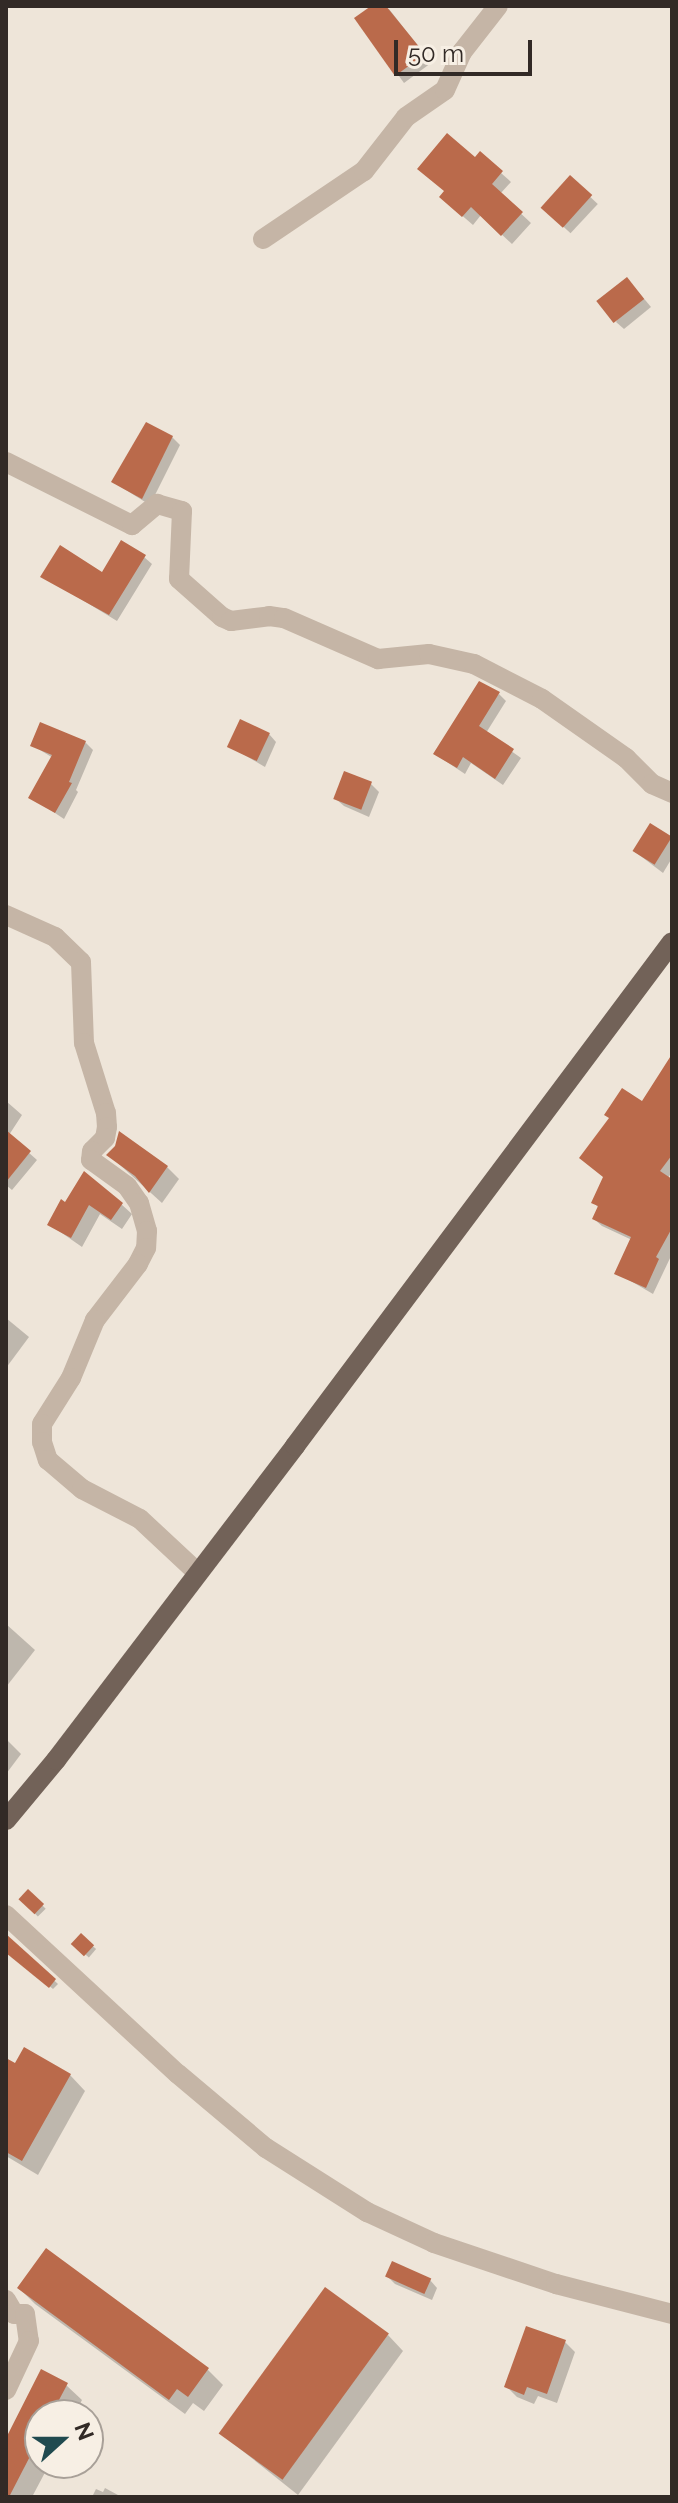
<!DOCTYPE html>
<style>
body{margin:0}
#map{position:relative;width:678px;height:2503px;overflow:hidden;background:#eee5d9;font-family:Raleway,sans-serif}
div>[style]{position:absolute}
.shadow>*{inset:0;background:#0003;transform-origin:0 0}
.building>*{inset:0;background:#ba6a4b;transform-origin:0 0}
.minor>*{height:20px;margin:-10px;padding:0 10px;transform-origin:10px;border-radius:10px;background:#c5b5a6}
.major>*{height:20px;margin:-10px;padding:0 10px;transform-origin:10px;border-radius:10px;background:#726258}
span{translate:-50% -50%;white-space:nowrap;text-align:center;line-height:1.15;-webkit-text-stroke:8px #f7efe4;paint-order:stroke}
.frame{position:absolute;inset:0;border:8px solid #322a26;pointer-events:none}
.north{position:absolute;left:24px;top:2399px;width:80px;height:80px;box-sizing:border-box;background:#f7efe4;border:2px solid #a8a098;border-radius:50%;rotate:69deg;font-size:22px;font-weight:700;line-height:32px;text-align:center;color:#322a26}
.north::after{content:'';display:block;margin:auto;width:28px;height:36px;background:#204a4f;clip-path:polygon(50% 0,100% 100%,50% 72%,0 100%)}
.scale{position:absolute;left:394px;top:40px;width:138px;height:36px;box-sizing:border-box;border:4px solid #322a26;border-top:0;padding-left:10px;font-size:24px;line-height:28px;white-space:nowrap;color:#322a26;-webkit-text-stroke:6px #f7efe4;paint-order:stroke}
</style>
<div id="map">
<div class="shadow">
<i style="clip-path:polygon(375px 6px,389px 9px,431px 63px,404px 83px,357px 18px)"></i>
<i style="clip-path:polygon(475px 159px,501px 173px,511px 182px,500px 194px,531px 223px,512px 244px,481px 215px,473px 225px,451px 206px)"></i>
<i style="left:570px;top:178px;width:38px;height:40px;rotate:43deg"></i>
<i style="clip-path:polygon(635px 288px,651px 307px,624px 329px,616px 322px)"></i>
<i style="clip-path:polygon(172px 437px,180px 445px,150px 505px,113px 482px)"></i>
<i style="clip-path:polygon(144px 557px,152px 564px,117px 621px,43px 576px,102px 575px)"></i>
<i style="clip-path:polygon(499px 694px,506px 701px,486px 733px,521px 758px,503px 785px,471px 763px,465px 774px,435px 754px)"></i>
<i style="clip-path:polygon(269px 734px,276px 742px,265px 767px,229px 746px)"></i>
<i style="clip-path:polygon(85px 742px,93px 750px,76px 790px,78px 792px,64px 819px,31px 797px,53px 758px,32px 745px)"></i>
<i style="clip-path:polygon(371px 784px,379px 792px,369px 817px,344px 806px,336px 799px)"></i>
<i style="clip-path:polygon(651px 826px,672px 840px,672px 858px,663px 873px,634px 851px)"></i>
<i style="clip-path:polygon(672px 1070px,672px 1172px,668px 1178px,672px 1181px,672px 1254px,653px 1294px,617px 1273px,632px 1240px,602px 1226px,594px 1219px,599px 1208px,593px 1202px,642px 1103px)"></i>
<i style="clip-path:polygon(6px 1101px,22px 1115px,9px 1135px,37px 1160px,12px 1190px,6px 1185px)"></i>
<i style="clip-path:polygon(109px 1155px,167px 1167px,179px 1179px,162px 1203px)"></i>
<i style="clip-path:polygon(62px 1202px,121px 1204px,132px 1214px,122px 1229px,100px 1214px,82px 1247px,49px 1224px)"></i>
<i style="clip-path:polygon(6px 1318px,29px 1337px,6px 1368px)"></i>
<i style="clip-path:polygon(6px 1624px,35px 1650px,6px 1687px)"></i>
<i style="clip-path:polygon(6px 1739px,21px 1754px,6px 1774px)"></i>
<i style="left:28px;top:1891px;width:25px;height:11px;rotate:45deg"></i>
<i style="clip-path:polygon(6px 1936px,58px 1984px,53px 1989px,6px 1950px)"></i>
<i style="left:81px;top:1936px;width:20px;height:11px;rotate:41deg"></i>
<i style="clip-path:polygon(6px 2062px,70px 2075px,85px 2091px,38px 2175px,6px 2156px)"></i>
<i style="clip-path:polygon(387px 2276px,430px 2280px,437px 2288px,432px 2300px,395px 2284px)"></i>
<i style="clip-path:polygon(19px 2288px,207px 2369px,223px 2385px,204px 2411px,193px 2403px,185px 2414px,35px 2304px)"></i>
<i style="clip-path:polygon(388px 2335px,403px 2351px,298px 2495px,220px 2433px)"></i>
<i style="clip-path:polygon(565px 2342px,575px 2352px,557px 2403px,538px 2396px,534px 2404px,517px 2397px,506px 2386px)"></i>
<i style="clip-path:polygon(66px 2385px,82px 2400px,74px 2415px,40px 2415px,40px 2463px,50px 2463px,32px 2497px,6px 2497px,6px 2442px)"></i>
<i style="clip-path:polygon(105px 2488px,118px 2495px,121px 2497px,92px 2497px,96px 2489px,103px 2492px)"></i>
</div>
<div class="building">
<i style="clip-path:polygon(371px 6px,386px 6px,425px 54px,395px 76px,354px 18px)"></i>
<i style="clip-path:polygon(447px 133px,475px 157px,480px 151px,503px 171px,492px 184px,523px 212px,501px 236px,471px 207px,462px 217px,439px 197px,444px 191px,417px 169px)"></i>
<i style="left:570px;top:175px;width:30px;height:44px;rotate:42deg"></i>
<i style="left:627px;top:277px;width:28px;height:39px;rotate:52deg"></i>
<i style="clip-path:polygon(146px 422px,173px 436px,142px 499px,111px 482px)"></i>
<i style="clip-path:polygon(121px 540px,146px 555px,109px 615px,40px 577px,60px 545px,102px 572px)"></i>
<i style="clip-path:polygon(479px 681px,500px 692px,479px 726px,514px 749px,495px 779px,463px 757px,457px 768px,433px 754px)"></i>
<i style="left:240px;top:719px;width:33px;height:31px;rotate:25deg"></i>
<i style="clip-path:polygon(40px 722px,86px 741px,69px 782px,72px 783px,55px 813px,28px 798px,52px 755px,30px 746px)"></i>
<i style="left:344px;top:771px;width:30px;height:30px;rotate:21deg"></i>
<i style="left:650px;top:823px;width:26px;height:33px;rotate:32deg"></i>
<i style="clip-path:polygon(672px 1054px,672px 1155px,660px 1171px,672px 1179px,672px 1228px,656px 1257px,659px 1259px,646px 1288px,614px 1274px,631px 1237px,592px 1219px,598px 1206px,591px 1203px,603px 1177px,579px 1158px,609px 1118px,604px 1115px,622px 1088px,642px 1101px)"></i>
<i style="clip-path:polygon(6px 1130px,31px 1151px,6px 1182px)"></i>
<i style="clip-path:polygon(119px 1131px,168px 1166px,149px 1193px,135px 1176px,106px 1155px,115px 1146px)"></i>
<i style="clip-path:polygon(84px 1171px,123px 1203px,111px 1220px,89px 1205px,71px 1238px,47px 1225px,61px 1199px,65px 1202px)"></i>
<i style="left:28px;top:1889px;width:22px;height:14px;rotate:43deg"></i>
<i style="left:81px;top:1933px;width:18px;height:15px;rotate:43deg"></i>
<i style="clip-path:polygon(6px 1934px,56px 1979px,49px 1988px,6px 1953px)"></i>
<i style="clip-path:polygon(24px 2047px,71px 2074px,22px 2161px,6px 2152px,6px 2058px,15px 2063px)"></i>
<i style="clip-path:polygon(46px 2248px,209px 2368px,188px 2397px,177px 2389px,169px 2400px,17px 2288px)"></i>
<i style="left:392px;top:2261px;width:43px;height:17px;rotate:24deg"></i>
<i style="left:325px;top:2287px;width:79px;height:181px;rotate:36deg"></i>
<i style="clip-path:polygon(526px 2326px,566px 2340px,547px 2394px,527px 2387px,524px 2395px,504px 2387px)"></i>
<i style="clip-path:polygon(41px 2369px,68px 2383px,51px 2415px,40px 2415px,40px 2437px,9px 2497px,6px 2497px,6px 2438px)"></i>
</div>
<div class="minor">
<i style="left:263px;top:239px;width:122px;rotate:-34deg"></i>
<i style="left:364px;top:171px;width:68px;rotate:-52.1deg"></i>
<i style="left:406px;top:117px;width:47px;rotate:-34.7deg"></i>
<i style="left:445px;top:90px;width:42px;rotate:-65.9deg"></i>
<i style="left:462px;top:52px;width:58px;rotate:-52deg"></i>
<i style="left:6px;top:462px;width:141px;rotate:26.6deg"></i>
<i style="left:132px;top:525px;width:33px;rotate:-40deg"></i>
<i style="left:157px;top:504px;width:26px;rotate:16deg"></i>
<i style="left:182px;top:511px;width:68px;rotate:92.5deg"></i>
<i style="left:179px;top:579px;width:57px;rotate:41.5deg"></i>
<i style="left:222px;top:617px;width:10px;rotate:24deg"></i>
<i style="left:231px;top:621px;width:38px;rotate:-7deg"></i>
<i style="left:269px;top:616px;width:15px;rotate:8deg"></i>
<i style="left:284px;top:618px;width:103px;rotate:23.6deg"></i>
<i style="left:378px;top:659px;width:51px;rotate:-5.6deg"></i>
<i style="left:429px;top:654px;width:46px;rotate:12.5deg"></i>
<i style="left:474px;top:664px;width:76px;rotate:27.2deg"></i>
<i style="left:542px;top:699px;width:103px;rotate:35.1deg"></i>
<i style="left:626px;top:758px;width:37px;rotate:45deg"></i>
<i style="left:652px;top:784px;width:22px;rotate:24deg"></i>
<i style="left:6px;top:915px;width:54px;rotate:24.2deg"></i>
<i style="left:55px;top:937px;width:36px;rotate:44deg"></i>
<i style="left:81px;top:962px;width:81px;rotate:87.9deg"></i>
<i style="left:84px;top:1043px;width:73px;rotate:72.6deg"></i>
<i style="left:106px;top:1113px;width:14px;rotate:86deg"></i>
<i style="left:107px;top:1127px;width:11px;rotate:100deg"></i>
<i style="left:105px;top:1138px;width:18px;rotate:135deg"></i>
<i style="left:92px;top:1151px;width:9px;rotate:96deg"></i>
<i style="left:91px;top:1160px;width:44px;rotate:35.8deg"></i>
<i style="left:127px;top:1186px;width:21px;rotate:55deg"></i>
<i style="left:139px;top:1203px;width:29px;rotate:74deg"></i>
<i style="left:147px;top:1231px;width:17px;rotate:93deg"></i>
<i style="left:146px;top:1248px;width:18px;rotate:117deg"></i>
<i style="left:138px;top:1264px;width:71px;rotate:127.5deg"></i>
<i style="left:95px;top:1320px;width:63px;rotate:112.5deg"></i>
<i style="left:71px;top:1378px;width:54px;rotate:122.2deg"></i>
<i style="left:42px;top:1424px;width:18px;rotate:90deg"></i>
<i style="left:42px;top:1442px;width:19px;rotate:72deg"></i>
<i style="left:48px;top:1460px;width:45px;rotate:40.5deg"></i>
<i style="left:82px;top:1489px;width:65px;rotate:27.3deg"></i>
<i style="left:140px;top:1519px;width:79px;rotate:43deg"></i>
<i style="left:6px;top:1915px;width:234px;rotate:42.8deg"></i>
<i style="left:178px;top:2074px;width:115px;rotate:40.1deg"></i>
<i style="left:266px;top:2148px;width:120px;rotate:32.4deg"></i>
<i style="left:367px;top:2212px;width:74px;rotate:24.8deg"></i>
<i style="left:434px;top:2243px;width:129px;rotate:18.6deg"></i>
<i style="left:556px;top:2284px;width:120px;rotate:14.5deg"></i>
<i style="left:6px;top:2300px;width:16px;rotate:60deg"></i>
<i style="left:14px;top:2314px;width:11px"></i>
<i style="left:25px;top:2314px;width:27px;rotate:82deg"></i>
<i style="left:29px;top:2341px;width:54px;rotate:115.1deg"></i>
</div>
<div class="major">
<i style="left:6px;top:1820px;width:78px;rotate:-50.2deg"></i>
<i style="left:56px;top:1760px;width:395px;rotate:-52.7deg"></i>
<i style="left:295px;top:1446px;width:629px;rotate:-53.2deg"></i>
</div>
<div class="frame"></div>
<div class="north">N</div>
<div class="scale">50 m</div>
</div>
